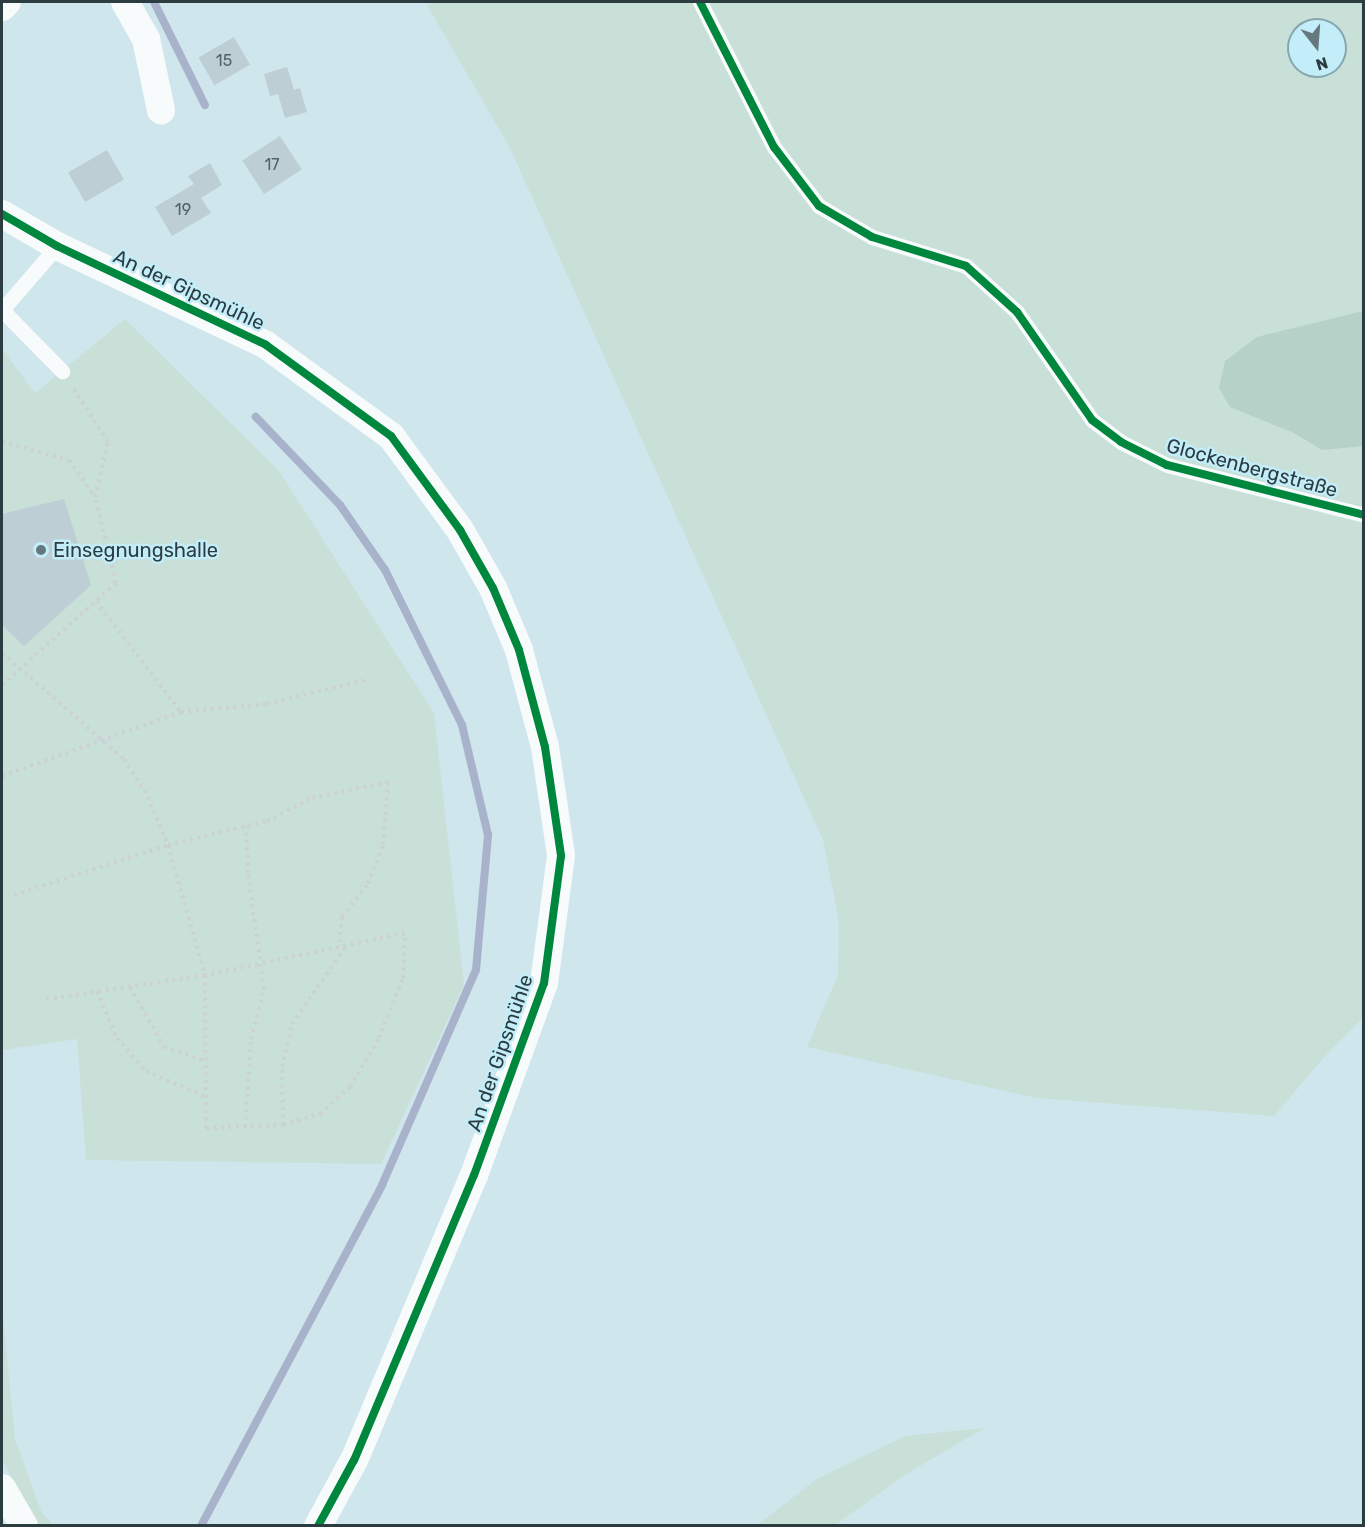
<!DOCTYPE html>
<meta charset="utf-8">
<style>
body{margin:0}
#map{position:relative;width:1365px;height:1527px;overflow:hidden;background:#cfe6ec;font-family:Rubik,sans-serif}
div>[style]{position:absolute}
.green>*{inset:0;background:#c8e0d8}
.forest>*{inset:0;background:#b6d1c7}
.stream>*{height:8px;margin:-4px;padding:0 4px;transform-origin:4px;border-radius:4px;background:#a8b2ca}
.building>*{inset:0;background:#beced5;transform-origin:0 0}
.path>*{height:4px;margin-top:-2px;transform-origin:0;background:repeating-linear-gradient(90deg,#ccd2d3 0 3px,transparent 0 7.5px)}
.service>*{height:15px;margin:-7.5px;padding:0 7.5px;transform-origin:7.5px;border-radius:7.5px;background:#f8fbfc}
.minor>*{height:28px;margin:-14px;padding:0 14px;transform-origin:14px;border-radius:14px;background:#f8fbfc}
.cycleway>*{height:8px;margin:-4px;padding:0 4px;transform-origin:4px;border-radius:4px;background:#00873e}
.dots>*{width:16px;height:16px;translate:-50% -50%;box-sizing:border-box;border:3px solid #c3edf8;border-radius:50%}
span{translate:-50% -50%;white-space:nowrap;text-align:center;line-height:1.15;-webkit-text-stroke:5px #c3edf8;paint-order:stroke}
.number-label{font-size:16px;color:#536469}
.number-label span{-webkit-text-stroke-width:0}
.street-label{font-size:20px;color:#2c3d42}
.poi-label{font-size:20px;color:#2c3d42}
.left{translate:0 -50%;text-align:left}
.frame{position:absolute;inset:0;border:3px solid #2c3d42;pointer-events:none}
.north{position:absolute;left:1287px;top:18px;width:60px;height:60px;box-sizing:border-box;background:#c3edf8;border:2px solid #87a7af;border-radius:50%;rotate:163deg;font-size:16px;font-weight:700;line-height:24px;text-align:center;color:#2c3d42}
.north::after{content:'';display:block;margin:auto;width:21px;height:27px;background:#65787e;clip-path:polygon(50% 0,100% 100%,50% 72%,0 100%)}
</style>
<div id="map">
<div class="green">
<i style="clip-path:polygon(evenodd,433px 2px,1363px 2px,1363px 1018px,1327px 1054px,1274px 1116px,1036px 1098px,807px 1047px,838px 975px,839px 921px,823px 840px,509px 146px,427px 5px,433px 2px,1299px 30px,1335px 30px,1335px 66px,1299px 66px,1299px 30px)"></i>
<i style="clip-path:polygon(125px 319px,279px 471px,434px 713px,464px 985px,381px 1164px,86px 1160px,77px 1039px,2px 1050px,2px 349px,35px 393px)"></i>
<i style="clip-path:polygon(2px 1308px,15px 1439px,41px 1511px,53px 1525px,38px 1525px,2px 1460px)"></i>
<i style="clip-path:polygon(984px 1428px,908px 1473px,835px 1525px,757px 1525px,817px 1479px,905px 1436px)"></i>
</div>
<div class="forest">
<i style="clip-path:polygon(1363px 311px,1363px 446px,1322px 450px,1294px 433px,1230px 407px,1219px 388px,1225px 361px,1257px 337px)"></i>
</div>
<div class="stream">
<i style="left:154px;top:2px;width:115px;rotate:63.7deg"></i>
<i style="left:201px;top:1526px;width:386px;rotate:-62deg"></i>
<i style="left:382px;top:1185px;width:235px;rotate:-66.4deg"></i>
<i style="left:476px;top:970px;width:136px;rotate:-84.9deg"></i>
<i style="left:488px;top:835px;width:113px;rotate:-103.3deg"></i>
<i style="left:462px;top:725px;width:173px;rotate:-116.4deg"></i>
<i style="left:385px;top:570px;width:79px;rotate:-124.7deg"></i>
<i style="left:340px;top:505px;width:122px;rotate:-133.7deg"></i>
</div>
<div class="building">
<i style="left:234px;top:37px;width:32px;height:41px;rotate:60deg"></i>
<i style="clip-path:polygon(287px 67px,294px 90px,300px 88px,307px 112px,285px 118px,278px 94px,270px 96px,264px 74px)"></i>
<i style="left:280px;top:136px;width:40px;height:45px;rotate:57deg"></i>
<i style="left:107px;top:150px;width:34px;height:45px;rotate:60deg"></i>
<i style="clip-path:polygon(210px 163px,222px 185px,201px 198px,211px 213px,172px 236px,155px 207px,194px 184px,188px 176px)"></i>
<i style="clip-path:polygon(64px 499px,91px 585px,24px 646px,2px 625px,2px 514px)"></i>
</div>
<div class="path">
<i style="left:2px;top:442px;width:69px;rotate:15deg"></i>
<i style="left:69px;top:460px;width:45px;rotate:54.9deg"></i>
<i style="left:95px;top:497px;width:57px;rotate:-76.7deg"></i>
<i style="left:108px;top:442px;width:64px;rotate:-122.9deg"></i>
<i style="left:96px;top:601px;width:140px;rotate:52.6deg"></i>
<i style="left:2px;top:653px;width:162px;rotate:41deg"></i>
<i style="left:124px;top:759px;width:45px;rotate:57.7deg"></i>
<i style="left:148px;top:797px;width:52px;rotate:67.4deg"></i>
<i style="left:168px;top:845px;width:135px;rotate:74.1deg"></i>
<i style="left:205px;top:975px;width:153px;rotate:89.6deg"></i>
<i style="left:206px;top:1128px;width:77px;rotate:-2.2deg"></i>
<i style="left:283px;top:1125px;width:39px;rotate:-17deg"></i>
<i style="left:320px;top:1114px;width:40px;rotate:-42deg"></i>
<i style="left:350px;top:1087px;width:57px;rotate:-59.4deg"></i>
<i style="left:379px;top:1038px;width:65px;rotate:-68.2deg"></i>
<i style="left:403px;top:978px;width:45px;rotate:-87.5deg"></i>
<i style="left:405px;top:933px;width:204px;rotate:168.1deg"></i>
<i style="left:205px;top:975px;width:164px;rotate:171.2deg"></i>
<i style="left:2px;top:685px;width:153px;rotate:-41.8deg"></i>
<i style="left:116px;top:583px;width:89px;rotate:-103.7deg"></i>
<i style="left:2px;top:776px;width:190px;rotate:-19.7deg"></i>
<i style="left:181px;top:712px;width:86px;rotate:-5.3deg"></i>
<i style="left:267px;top:704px;width:101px;rotate:-13.8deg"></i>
<i style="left:14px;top:895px;width:162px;rotate:-18deg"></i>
<i style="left:168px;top:845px;width:102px;rotate:-13.6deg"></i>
<i style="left:267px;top:821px;width:51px;rotate:-27.1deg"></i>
<i style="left:312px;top:798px;width:78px;rotate:-11.9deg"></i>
<i style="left:388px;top:782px;width:64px;rotate:94.5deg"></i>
<i style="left:383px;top:846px;width:42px;rotate:112.3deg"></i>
<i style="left:367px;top:885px;width:41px;rotate:128deg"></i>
<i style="left:342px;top:917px;width:30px;rotate:96deg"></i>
<i style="left:130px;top:987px;width:69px;rotate:60.5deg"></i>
<i style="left:164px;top:1047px;width:43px;rotate:18.9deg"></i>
<i style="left:97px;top:991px;width:51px;rotate:66.9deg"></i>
<i style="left:117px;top:1038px;width:44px;rotate:48.7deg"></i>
<i style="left:146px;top:1071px;width:65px;rotate:23.4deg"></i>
<i style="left:283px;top:1125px;width:58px;rotate:-91deg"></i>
<i style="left:282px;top:1067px;width:44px;rotate:-76.9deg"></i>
<i style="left:292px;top:1024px;width:95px;rotate:-55.3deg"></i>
<i style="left:245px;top:1127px;width:88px;rotate:-86.1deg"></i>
<i style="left:251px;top:1039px;width:52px;rotate:-75.4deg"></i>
<i style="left:264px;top:989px;width:117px;rotate:-97.9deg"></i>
<i style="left:248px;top:873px;width:47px;rotate:-92.4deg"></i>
</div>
<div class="service">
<i style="left:700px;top:2px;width:163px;rotate:63deg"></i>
<i style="left:774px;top:147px;width:74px;rotate:52.7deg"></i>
<i style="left:819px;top:206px;width:61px;rotate:30.3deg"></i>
<i style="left:872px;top:237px;width:98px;rotate:17.1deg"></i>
<i style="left:966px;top:266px;width:69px;rotate:42deg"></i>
<i style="left:1017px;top:312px;width:131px;rotate:55.2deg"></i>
<i style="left:1092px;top:420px;width:36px;rotate:37deg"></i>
<i style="left:1121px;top:442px;width:51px;rotate:26.6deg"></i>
<i style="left:1167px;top:465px;width:203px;rotate:14.2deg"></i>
<i style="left:57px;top:246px;width:84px;rotate:130.7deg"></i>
<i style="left:2px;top:310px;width:86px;rotate:45.5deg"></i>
</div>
<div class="minor">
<i style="left:125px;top:2px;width:43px;rotate:60.4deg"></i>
<i style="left:146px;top:39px;width:73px;rotate:78.1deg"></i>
<i style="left:2px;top:7px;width:7px;rotate:-45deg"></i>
<i style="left:2px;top:214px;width:64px;rotate:30.2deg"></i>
<i style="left:57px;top:246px;width:231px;rotate:25.3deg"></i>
<i style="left:266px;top:345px;width:155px;rotate:36.1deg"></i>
<i style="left:391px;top:436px;width:117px;rotate:53.7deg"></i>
<i style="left:460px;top:530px;width:67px;rotate:60.4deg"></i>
<i style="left:493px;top:588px;width:67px;rotate:67.2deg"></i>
<i style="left:519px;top:650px;width:100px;rotate:75deg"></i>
<i style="left:545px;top:747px;width:110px;rotate:81.6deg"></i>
<i style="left:561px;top:856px;width:128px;rotate:97.6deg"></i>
<i style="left:544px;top:983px;width:204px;rotate:110deg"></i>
<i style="left:474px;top:1175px;width:309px;rotate:112.8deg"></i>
<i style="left:354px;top:1460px;width:75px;rotate:118.6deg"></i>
<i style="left:2px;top:1488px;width:44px;rotate:59.9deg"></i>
</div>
<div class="cycleway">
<i style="left:700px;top:2px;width:163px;rotate:63deg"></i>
<i style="left:774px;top:147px;width:74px;rotate:52.7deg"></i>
<i style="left:819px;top:206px;width:61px;rotate:30.3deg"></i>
<i style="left:872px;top:237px;width:98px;rotate:17.1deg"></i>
<i style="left:966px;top:266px;width:69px;rotate:42deg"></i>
<i style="left:1017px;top:312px;width:131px;rotate:55.2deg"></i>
<i style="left:1092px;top:420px;width:36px;rotate:37deg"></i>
<i style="left:1121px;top:442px;width:51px;rotate:26.6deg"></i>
<i style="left:1167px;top:465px;width:203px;rotate:14.2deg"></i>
<i style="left:2px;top:214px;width:64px;rotate:30.2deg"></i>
<i style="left:57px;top:246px;width:231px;rotate:25.3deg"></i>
<i style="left:266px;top:345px;width:155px;rotate:36.1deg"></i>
<i style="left:391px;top:436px;width:117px;rotate:53.7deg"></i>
<i style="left:460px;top:530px;width:67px;rotate:60.4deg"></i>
<i style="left:493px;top:588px;width:67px;rotate:67.2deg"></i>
<i style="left:519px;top:650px;width:100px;rotate:75deg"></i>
<i style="left:545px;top:747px;width:110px;rotate:81.6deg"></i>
<i style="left:561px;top:856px;width:128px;rotate:97.6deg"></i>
<i style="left:544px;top:983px;width:204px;rotate:110deg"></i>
<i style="left:474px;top:1175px;width:309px;rotate:112.8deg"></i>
<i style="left:354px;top:1460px;width:75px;rotate:118.6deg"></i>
</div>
<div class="dots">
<i style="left:41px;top:550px;background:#65787e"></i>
</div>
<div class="number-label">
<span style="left:224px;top:61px">15</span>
<span style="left:272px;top:165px">17</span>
<span style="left:183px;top:210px">19</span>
</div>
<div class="street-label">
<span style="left:189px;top:290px;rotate:25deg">An der Gipsmühle</span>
<span style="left:1252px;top:468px;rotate:15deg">Glockenbergstraße</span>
<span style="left:500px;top:1053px;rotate:-71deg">An der Gipsmühle</span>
</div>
<div class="poi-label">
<span class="left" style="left:53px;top:550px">Einsegnungshalle</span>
</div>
<div class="frame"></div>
<div class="north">N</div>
</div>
